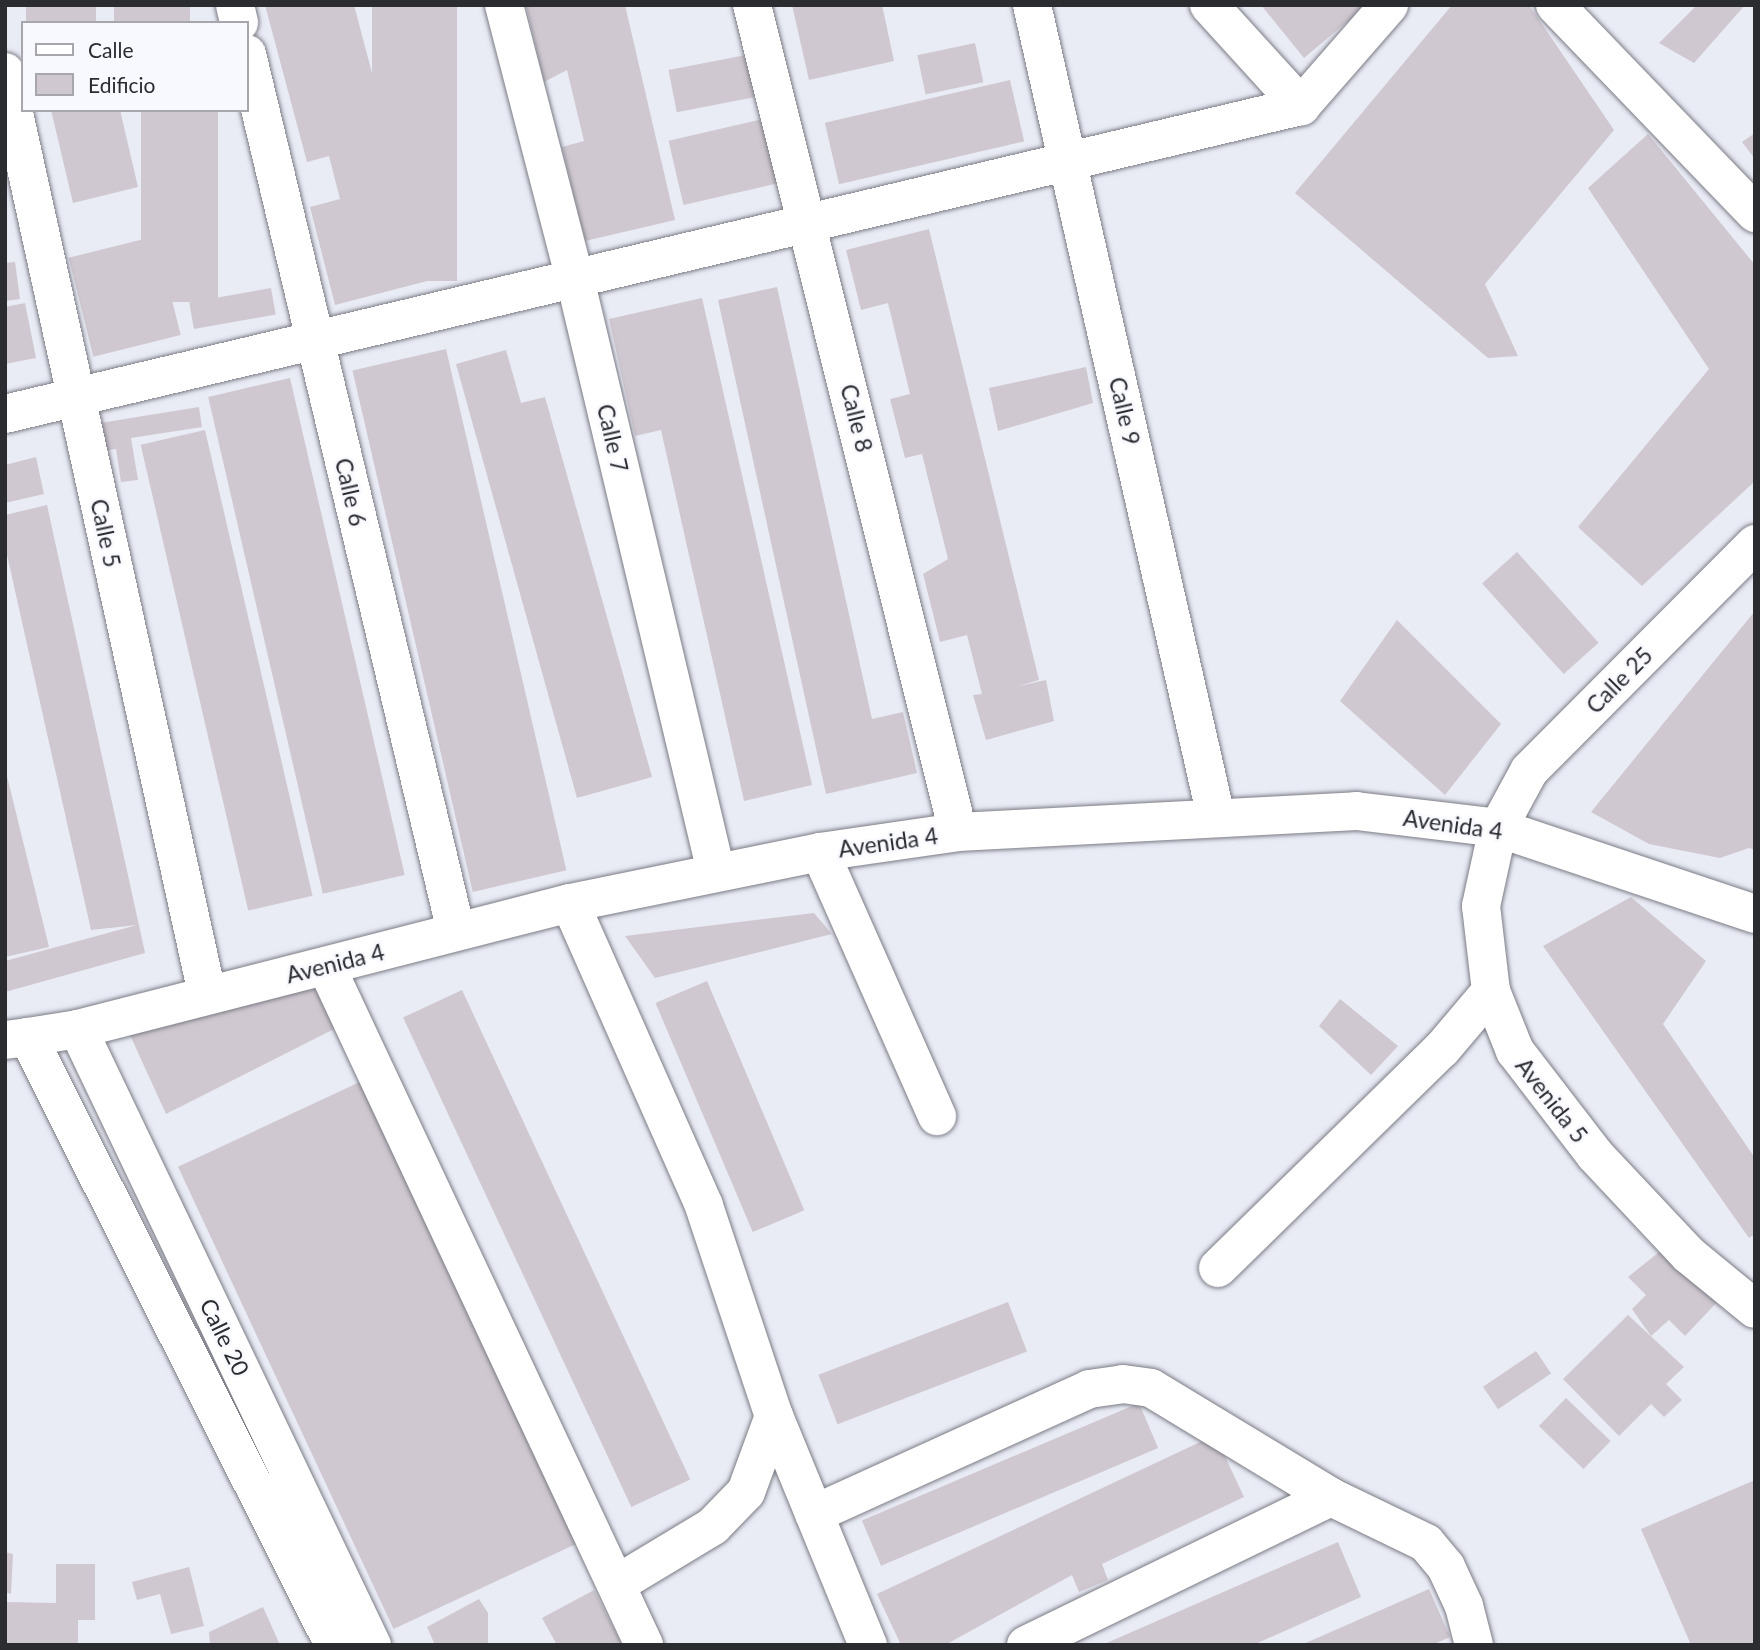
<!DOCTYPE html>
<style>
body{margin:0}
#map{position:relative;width:1760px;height:1650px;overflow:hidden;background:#e9ebf5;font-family:Lato,sans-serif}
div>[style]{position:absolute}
.building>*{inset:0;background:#d0c8d0;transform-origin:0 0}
.roads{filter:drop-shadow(0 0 2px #7b7c85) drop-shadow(0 0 2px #7b7c85)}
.street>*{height:38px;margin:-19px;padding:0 19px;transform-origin:19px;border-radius:19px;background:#fff}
.secondary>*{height:38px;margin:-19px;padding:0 19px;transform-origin:19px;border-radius:19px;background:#fff}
span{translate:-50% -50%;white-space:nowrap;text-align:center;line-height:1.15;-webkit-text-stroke:5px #f8f8ff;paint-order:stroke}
.street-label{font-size:23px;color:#2b2c2f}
.frame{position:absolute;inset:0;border:7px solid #2b2c2f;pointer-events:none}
.legend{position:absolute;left:21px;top:21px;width:228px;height:91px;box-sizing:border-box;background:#f8f8ff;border:2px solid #a6a6ac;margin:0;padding:9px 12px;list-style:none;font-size:21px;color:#2b2c2f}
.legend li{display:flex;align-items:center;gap:14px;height:35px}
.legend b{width:35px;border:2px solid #a6a6ac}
</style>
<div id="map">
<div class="building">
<i style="left:26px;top:5px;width:70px;height:18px"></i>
<i style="left:114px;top:5px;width:76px;height:19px"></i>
<i style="clip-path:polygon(265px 5px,354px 5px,427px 281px,335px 305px,310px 207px,340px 199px,329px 156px,307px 162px)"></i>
<i style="left:372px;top:5px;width:85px;height:276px"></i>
<i style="clip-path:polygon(526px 5px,625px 5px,675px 220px,585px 241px,562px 147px,584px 141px,567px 70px,544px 82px)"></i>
<i style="clip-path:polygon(792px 5px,882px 5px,894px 61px,809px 80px)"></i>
<i style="clip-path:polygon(1261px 5px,1367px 5px,1304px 58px)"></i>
<i style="clip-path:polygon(1452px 5px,1529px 5px,1614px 130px,1485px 284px,1518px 356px,1488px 358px,1295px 193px)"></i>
<i style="clip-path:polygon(1697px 5px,1745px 5px,1694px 63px,1659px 43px)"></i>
<i style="left:975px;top:43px;width:40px;height:59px;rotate:78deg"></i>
<i style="left:751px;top:54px;width:43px;height:84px;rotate:79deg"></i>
<i style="left:1010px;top:80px;width:63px;height:190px;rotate:77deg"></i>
<i style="clip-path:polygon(51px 110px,120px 110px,138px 187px,73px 203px)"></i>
<i style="left:141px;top:110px;width:77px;height:192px"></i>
<i style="left:767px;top:118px;width:66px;height:101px;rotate:77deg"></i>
<i style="clip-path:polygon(1755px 133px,1755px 159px,1742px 142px)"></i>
<i style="clip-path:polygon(1648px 134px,1755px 265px,1755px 481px,1642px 586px,1578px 527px,1709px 369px,1588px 188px)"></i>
<i style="clip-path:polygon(929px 229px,1039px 680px,1015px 687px,1046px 680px,1054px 721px,986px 740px,973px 695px,982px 694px,967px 635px,940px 642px,923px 574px,948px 559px,922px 454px,905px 458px,890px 399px,910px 394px,888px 303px,861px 310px,846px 250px)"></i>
<i style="left:156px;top:236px;width:102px;height:90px;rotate:76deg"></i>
<i style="clip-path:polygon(15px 262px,20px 299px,5px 301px,5px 263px)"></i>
<i style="clip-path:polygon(777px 287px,872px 719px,903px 712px,917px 773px,826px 794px,718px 300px)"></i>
<i style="left:271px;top:288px;width:27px;height:83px;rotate:80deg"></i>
<i style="clip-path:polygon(702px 298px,812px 785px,744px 801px,661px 430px,635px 436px,609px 319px)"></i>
<i style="clip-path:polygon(25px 303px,36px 358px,5px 364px,5px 307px)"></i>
<i style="left:446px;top:349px;width:535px;height:96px;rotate:77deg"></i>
<i style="clip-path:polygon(506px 350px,521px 403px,545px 397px,652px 777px,577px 798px,456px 364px)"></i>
<i style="clip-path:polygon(1086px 367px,1093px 403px,998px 431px,989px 388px)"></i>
<i style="left:290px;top:378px;width:510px;height:84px;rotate:77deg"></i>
<i style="clip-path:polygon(199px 407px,202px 427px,131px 438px,138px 480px,121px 482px,116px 449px,98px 451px,94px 424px)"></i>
<i style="left:205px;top:430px;width:478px;height:66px;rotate:77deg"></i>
<i style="clip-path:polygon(36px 457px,44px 494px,5px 503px,5px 465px)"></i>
<i style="clip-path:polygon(47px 505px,145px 953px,5px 992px,5px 961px,137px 925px,91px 930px,5px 546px,5px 515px)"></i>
<i style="left:1517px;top:552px;width:122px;height:47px;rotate:48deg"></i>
<i style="clip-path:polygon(1755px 611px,1755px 850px,1749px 848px,1720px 858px,1649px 844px,1591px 812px)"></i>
<i style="clip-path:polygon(1397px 620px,1501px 724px,1445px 795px,1340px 701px)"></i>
<i style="clip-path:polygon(5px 768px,49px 947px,5px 957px)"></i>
<i style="clip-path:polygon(1631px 897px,1706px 961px,1663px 1024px,1755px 1158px,1755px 1234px,1749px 1238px,1543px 946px)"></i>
<i style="clip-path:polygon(814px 913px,832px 934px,655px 978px,625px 936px)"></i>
<i style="clip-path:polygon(322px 980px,338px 1027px,166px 1114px,130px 1035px)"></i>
<i style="left:707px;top:981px;width:249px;height:56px;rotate:67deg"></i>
<i style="left:462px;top:990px;width:540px;height:65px;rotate:65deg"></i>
<i style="clip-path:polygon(1340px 999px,1398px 1046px,1371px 1075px,1319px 1026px)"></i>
<i style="left:362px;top:1081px;width:510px;height:203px;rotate:65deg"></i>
<i style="clip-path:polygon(1669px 1244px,1720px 1299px,1685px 1336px,1669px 1320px,1651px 1336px,1632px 1309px,1646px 1295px,1628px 1277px)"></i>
<i style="left:1008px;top:1302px;width:53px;height:203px;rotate:69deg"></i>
<i style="clip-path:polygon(1628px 1315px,1684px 1367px,1666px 1384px,1682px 1400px,1664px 1417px,1651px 1404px,1619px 1436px,1563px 1379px)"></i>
<i style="left:1536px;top:1351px;width:27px;height:64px;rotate:56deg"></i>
<i style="left:1566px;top:1398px;width:62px;height:39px;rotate:44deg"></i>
<i style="left:1139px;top:1403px;width:49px;height:301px;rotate:67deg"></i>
<i style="clip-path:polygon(1215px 1435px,1244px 1497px,1102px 1564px,1108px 1580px,1079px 1592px,1072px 1575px,945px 1645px,901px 1645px,877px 1594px)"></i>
<i style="clip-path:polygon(1755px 1480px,1755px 1645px,1691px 1645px,1641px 1529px)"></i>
<i style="clip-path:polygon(1338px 1542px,1361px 1597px,1253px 1645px,1102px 1645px)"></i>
<i style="clip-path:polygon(5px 1552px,13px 1554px,11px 1594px,5px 1592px)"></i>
<i style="clip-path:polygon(56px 1564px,95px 1564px,95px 1620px,78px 1620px,78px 1645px,5px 1645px,6px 1602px,56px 1603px)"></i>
<i style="clip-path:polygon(189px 1567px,204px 1626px,171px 1634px,160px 1594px,137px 1600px,132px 1582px)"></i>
<i style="clip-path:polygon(1429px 1589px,1450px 1637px,1432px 1645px,1301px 1645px)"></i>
<i style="clip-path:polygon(594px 1590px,622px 1645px,557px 1645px,542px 1618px)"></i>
<i style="clip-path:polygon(479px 1599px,488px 1613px,488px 1645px,435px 1645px,427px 1627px)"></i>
<i style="clip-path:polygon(263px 1607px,280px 1645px,210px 1645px,209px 1632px)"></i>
</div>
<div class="roads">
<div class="street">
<i style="left:235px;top:5px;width:18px;rotate:77deg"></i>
<i style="left:504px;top:5px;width:283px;rotate:75.5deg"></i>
<i style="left:575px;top:279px;width:610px;rotate:76.62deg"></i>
<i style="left:752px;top:5px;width:852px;rotate:76.01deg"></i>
<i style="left:1032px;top:5px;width:833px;rotate:77.23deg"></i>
<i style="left:1209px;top:5px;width:137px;rotate:47.7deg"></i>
<i style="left:1555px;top:5px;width:289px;rotate:46.1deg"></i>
<i style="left:247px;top:54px;width:902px;rotate:76.6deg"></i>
<i style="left:5px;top:72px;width:944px;rotate:77.64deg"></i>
<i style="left:1755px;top:544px;width:320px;rotate:134.9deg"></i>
<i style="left:1529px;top:771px;width:65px;rotate:118.5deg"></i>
<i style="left:1498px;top:828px;width:80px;rotate:102.3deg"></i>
<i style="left:1481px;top:906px;width:86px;rotate:83.3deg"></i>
<i style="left:1491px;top:991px;width:65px;rotate:68.2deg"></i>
<i style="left:1515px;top:1051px;width:131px;rotate:52.4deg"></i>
<i style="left:1595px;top:1155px;width:137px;rotate:46.8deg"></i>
<i style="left:1689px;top:1255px;width:85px;rotate:39.3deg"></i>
<i style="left:820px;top:852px;width:289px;rotate:66.1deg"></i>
<i style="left:570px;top:903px;width:331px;rotate:66.1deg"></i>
<i style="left:704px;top:1206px;width:221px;rotate:71.6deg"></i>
<i style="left:774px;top:1416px;width:248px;rotate:67.7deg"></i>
<i style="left:326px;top:966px;width:750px;rotate:64.9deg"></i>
<i style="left:78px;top:1029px;width:683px;rotate:64.49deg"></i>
<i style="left:28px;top:1037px;width:51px;rotate:-9.1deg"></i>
<i style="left:78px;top:1029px;width:508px;rotate:-14.36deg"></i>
<i style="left:570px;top:903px;width:255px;rotate:-11.5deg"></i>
<i style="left:820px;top:852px;width:139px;rotate:-8.2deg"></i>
<i style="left:958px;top:832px;width:399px;rotate:-3deg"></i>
<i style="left:1356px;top:811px;width:143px;rotate:6.8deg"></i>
<i style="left:1498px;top:828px;width:271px;rotate:18.5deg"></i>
<i style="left:1218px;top:1268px;width:313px;rotate:-44.4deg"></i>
<i style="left:1442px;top:1049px;width:76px;rotate:-49.8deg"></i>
<i style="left:814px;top:1514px;width:302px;rotate:-24.4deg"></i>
<i style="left:1089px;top:1389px;width:34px;rotate:-8deg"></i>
<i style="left:1123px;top:1384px;width:28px;rotate:8deg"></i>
<i style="left:1151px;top:1388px;width:210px;rotate:31.2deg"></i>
<i style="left:1331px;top:1497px;width:106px;rotate:25.8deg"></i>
<i style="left:1426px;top:1543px;width:31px;rotate:50deg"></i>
<i style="left:1446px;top:1567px;width:43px;rotate:65.2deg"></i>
<i style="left:1464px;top:1606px;width:40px;rotate:75.6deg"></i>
<i style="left:617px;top:1584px;width:112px;rotate:-31.1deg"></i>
<i style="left:713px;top:1526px;width:47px;rotate:-45.9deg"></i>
<i style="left:746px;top:1492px;width:81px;rotate:-69.8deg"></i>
<i style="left:1026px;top:1645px;width:339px;rotate:-25.9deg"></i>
</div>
<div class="secondary">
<i style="left:5px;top:414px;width:1332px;rotate:-13.37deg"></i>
<i style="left:1301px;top:106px;width:134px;rotate:-48.9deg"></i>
<i style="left:5px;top:1040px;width:23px;rotate:-7deg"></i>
<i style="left:28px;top:1037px;width:681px;rotate:63.28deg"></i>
</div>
</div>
<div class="street-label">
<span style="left:1125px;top:411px;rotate:77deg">Calle 9</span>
<span style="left:857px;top:418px;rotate:76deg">Calle 8</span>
<span style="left:613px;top:438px;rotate:77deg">Calle 7</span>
<span style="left:351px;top:492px;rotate:77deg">Calle 6</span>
<span style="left:106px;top:533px;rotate:78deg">Calle 5</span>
<span style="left:1619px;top:680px;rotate:-45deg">Calle 25</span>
<span style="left:1453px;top:824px;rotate:8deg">Avenida 4</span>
<span style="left:888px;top:842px;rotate:-8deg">Avenida 4</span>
<span style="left:335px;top:963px;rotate:-14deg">Avenida 4</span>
<span style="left:1552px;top:1100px;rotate:52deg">Avenida 5</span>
<span style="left:225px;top:1337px;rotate:64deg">Calle 20</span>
</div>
<div class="frame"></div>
<ul class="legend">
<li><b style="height:9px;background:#fff"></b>Calle</li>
<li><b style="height:19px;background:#d0c8d0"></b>Edificio</li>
</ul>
</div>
